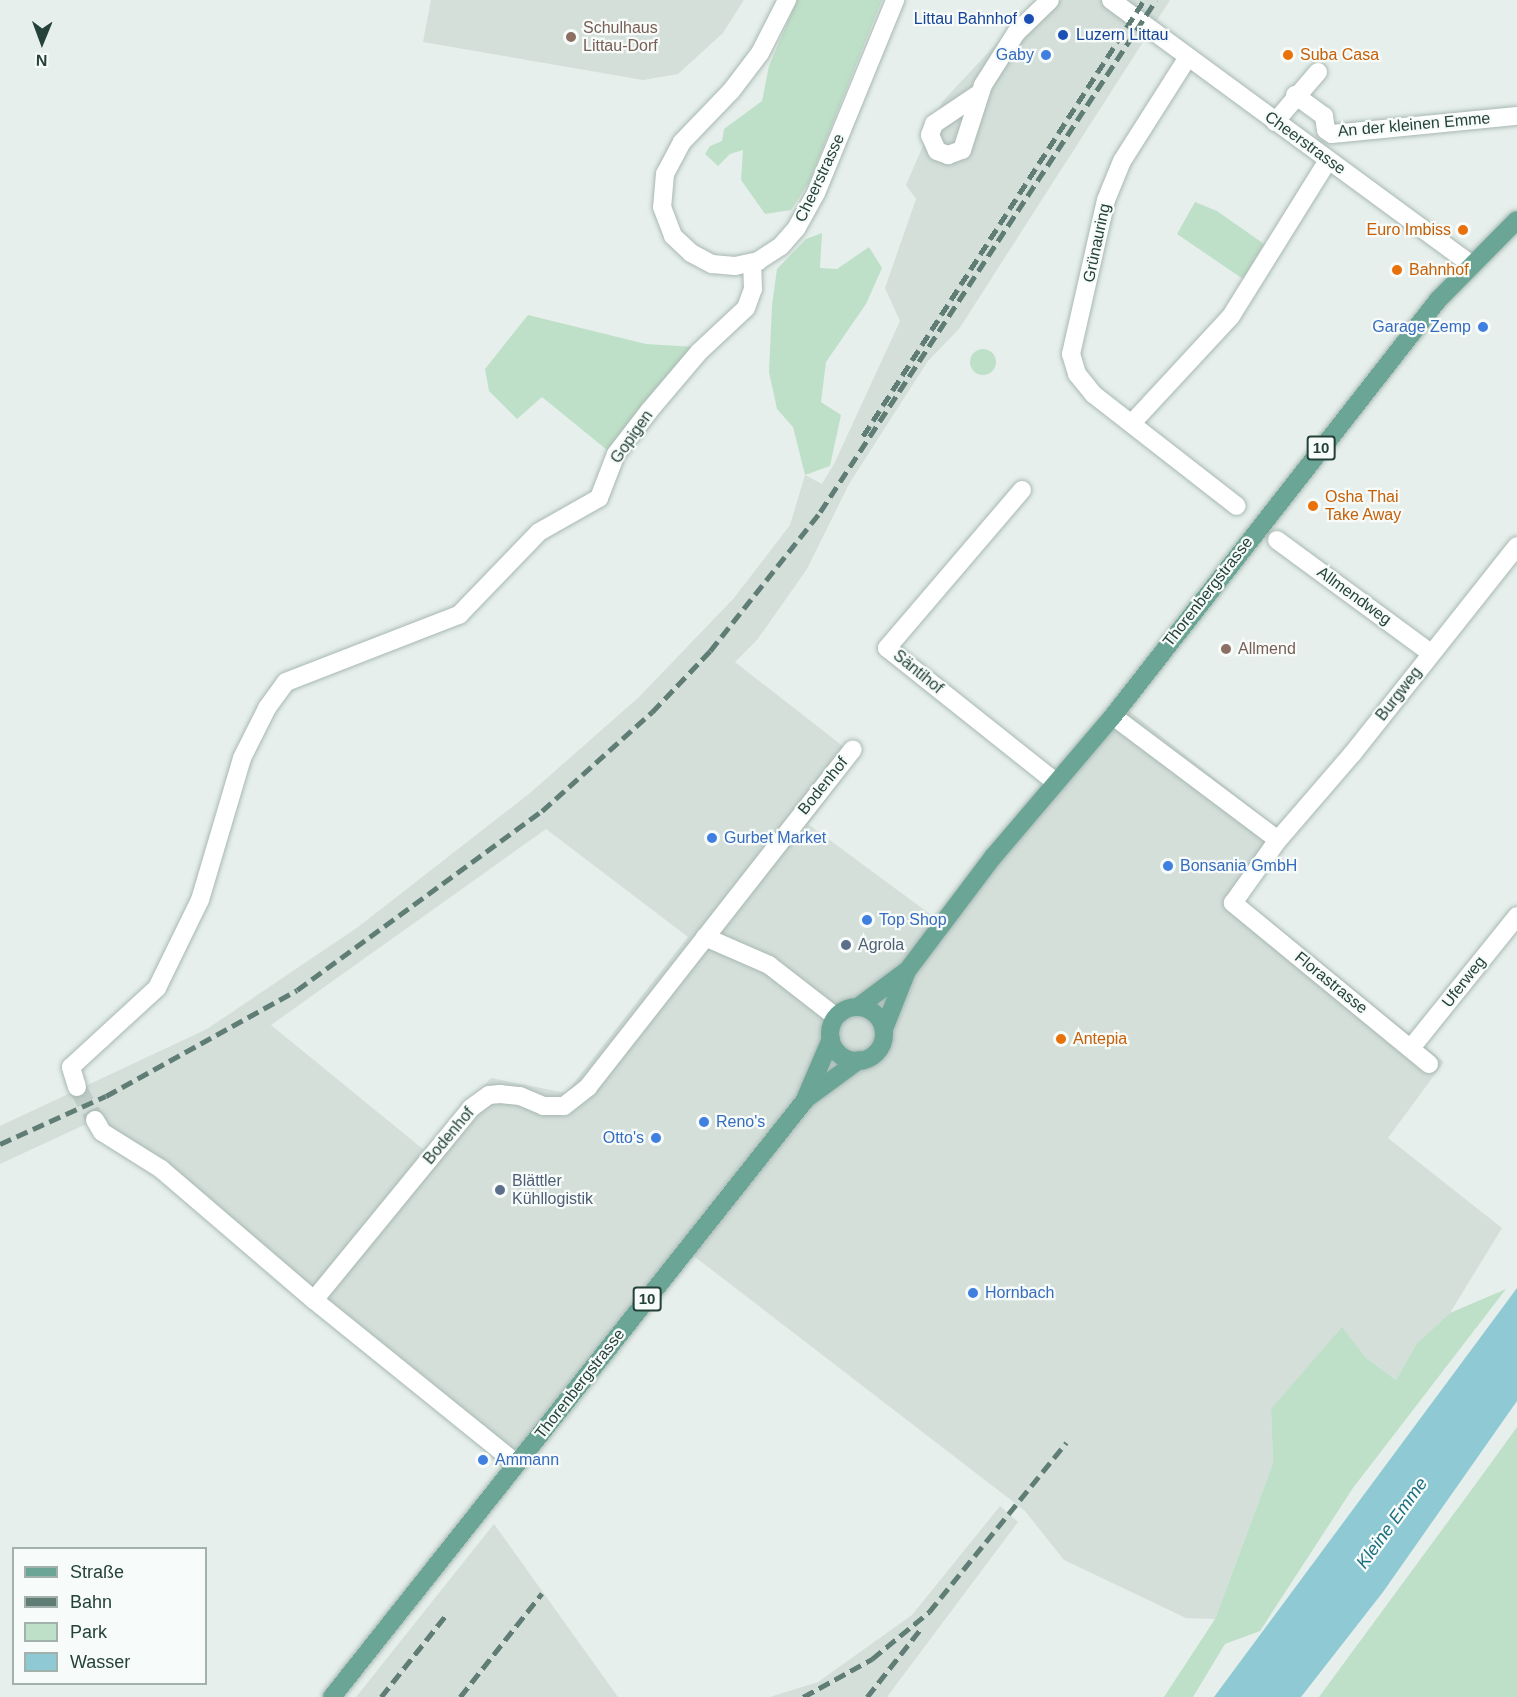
<!DOCTYPE html>
<meta charset="utf-8">
<style>
body{margin:0}
#map{position:relative;width:1517px;height:1697px;overflow:hidden;background:#e6efeb;font-family:Arial,sans-serif}
div>[style]{position:absolute}
.built>*{inset:0;background:#d4dfda}
.green>*{inset:0;background:#bfe0c8}
.round{border-radius:50%}
.water>*{inset:0;background:#8ec9d4}
.minor-tunnel>*{height:18px;margin-top:-9px;transform-origin:0;background:repeating-linear-gradient(90deg,#bfccc8 0 18px,transparent 0 27px)}
.roads{filter:drop-shadow(0 0 2px #a8b8b2) drop-shadow(0 0 2px #a8b8b2)}
.minor>*{height:18px;margin:-9px;padding:0 9px;transform-origin:9px;border-radius:9px;background:#fff}
.major>*{height:18px;margin:-9px;padding:0 9px;transform-origin:9px;border-radius:9px;background:#6aa596}
.major>.ring{margin:-9px;padding:0;box-sizing:content-box;background:none;border:18px solid #6aa596;border-radius:50%}
.rail>*{height:4.5px;margin-top:-2.25px;transform-origin:0;background:repeating-linear-gradient(90deg,#5f7d75 0 12px,transparent 0 18px)}
.dots>*{width:16px;height:16px;translate:-50% -50%;box-sizing:border-box;border:3px solid #f7fbf9;border-radius:50%}
span{translate:-50% -50%;white-space:nowrap;text-align:center;line-height:1.15;-webkit-text-stroke:4.5px #f7fbf9;paint-order:stroke}
.shield-label span{padding:2px 4px;background:#f7fbf9;border:2px solid;border-radius:4px;-webkit-text-stroke-width:0}
.shield-label{font-size:15px;color:#24423a;font-weight:700}
.transit-label{font-size:16px;color:#164399}
.right{translate:-100% -50%;text-align:right}
.left{translate:0 -50%;text-align:left}
.education-label{font-size:16px;color:#785e54}
.shop-label{font-size:16px;color:#366cbe}
.food-label{font-size:16px;color:#c56008}
.street-label{font-size:16px;color:#24423a}
.service-label{font-size:16px;color:#4e5e75}
.water-label{font-size:18px;color:#1c6f80;font-style:italic}
.legend{position:absolute;left:12px;top:1547px;width:195px;height:138px;box-sizing:border-box;background:#f7fbf9;border:2px solid #a3b1ad;margin:0;padding:8px 10px;list-style:none;font-size:18px;color:#24423a}
.legend li{display:flex;align-items:center;gap:12px;height:30px}
.legend b{width:30px;border:2px solid #a3b1ad}
.north{position:absolute;left:12px;top:12px;width:60px;height:60px;-webkit-text-stroke:4px #f7fbf9;paint-order:stroke;rotate:181deg;font-size:16px;font-weight:700;line-height:24px;text-align:center;color:#24423a}
.north::after{content:'';display:block;margin:auto;width:21px;height:27px;background:#24423a;clip-path:polygon(50% 0,100% 100%,50% 72%,0 100%)}
</style>
<div id="map">
<div class="built">
<i style="clip-path:polygon(431px 0,744px 0,723px 33px,678px 74px,643px 80px,423px 42px)"></i>
<i style="clip-path:polygon(evenodd,1037px 0,1170px 0,959px 329px,928px 361px,906px 395px,849px 484px,807px 569px,757px 640px,735px 662px,858px 758px,808px 824px,934px 917px,1128px 710px,1278px 828px,1246px 901px,1444px 1062px,1388px 1138px,1502px 1228px,1450px 1313px,1417px 1343px,1396px 1380px,1365px 1357px,1271px 1409px,1273px 1463px,1215px 1619px,1186px 1618px,1064px 1560px,1025px 1511px,686px 1250px,517px 1464px,95px 1120px,0 1164px,0 1126px,207px 1029px,358px 927px,530px 793px,639px 697px,734px 598px,790px 525px,805px 475px,822px 484px,835px 462px,900px 321px,885px 288px,916px 199px,906px 185px,942px 102px,1037px 0,546px 829px,688px 937px,566px 1093px,491px 1078px,424px 1150px,271px 1025px,546px 829px)"></i>
<i style="clip-path:polygon(1000px 1506px,1018px 1522px,887px 1697px,770px 1697px,818px 1682px,912px 1615px)"></i>
<i style="clip-path:polygon(494px 1524px,618px 1697px,356px 1697px)"></i>
</div>
<div class="green">
<i style="clip-path:polygon(797px 0,882px 0,809px 182px,791px 210px,765px 214px,741px 180px,743px 150px,730px 154px,718px 166px,705px 154px,710px 146px,722px 141px,724px 129px,762px 101px,769px 66px)"></i>
<i style="clip-path:polygon(1195px 202px,1217px 211px,1264px 244px,1243px 279px,1177px 234px)"></i>
<i style="clip-path:polygon(822px 233px,820px 268px,837px 269px,869px 247px,882px 268px,866px 304px,826px 362px,821px 402px,841px 415px,830px 466px,805px 475px,793px 427px,777px 409px,769px 372px,772px 305px,777px 269px,806px 239px)"></i>
<i style="clip-path:polygon(528px 315px,646px 344px,696px 347px,612px 454px,542px 397px,517px 419px,489px 391px,485px 369px)"></i>
<i class="round" style="left:970px;top:349px;width:26px;height:26px"></i>
<i style="clip-path:polygon(1506px 1289px,1353px 1488px,1260px 1631px,1225px 1644px,1193px 1697px,1164px 1697px,1215px 1619px,1273px 1463px,1271px 1409px,1342px 1327px,1365px 1357px,1396px 1380px,1417px 1343px,1450px 1313px)"></i>
<i style="clip-path:polygon(1517px 1427px,1517px 1697px,1319px 1697px,1483px 1474px)"></i>
</div>
<div class="water">
<i style="clip-path:polygon(1517px 1288px,1517px 1401px,1383px 1592px,1301px 1697px,1214px 1697px)"></i>
</div>
<div class="minor-tunnel">
<i style="left:77px;top:1087px;width:38px;rotate:61deg"></i>
</div>
<div class="roads">
<div class="minor">
<i style="left:787px;top:0;width:59px;rotate:117deg"></i>
<i style="left:760px;top:53px;width:48px;rotate:127.3deg"></i>
<i style="left:731px;top:91px;width:71px;rotate:133.9deg"></i>
<i style="left:682px;top:142px;width:36px;rotate:118deg"></i>
<i style="left:665px;top:174px;width:33px;rotate:95deg"></i>
<i style="left:662px;top:207px;width:31px;rotate:69deg"></i>
<i style="left:673px;top:236px;width:25px;rotate:43deg"></i>
<i style="left:691px;top:253px;width:24px;rotate:28deg"></i>
<i style="left:712px;top:264px;width:23px;rotate:5deg"></i>
<i style="left:735px;top:266px;width:24px;rotate:-12deg"></i>
<i style="left:758px;top:261px;width:27px;rotate:-33deg"></i>
<i style="left:781px;top:246px;width:23px;rotate:-49deg"></i>
<i style="left:796px;top:229px;width:41px;rotate:-60.9deg"></i>
<i style="left:816px;top:193px;width:209px;rotate:-67.7deg"></i>
<i style="left:1111px;top:0;width:446px;rotate:36.3deg"></i>
<i style="left:1188px;top:57px;width:123px;rotate:122.4deg"></i>
<i style="left:1122px;top:161px;width:42px;rotate:112.3deg"></i>
<i style="left:1106px;top:200px;width:158px;rotate:102.8deg"></i>
<i style="left:1071px;top:354px;width:21px;rotate:73deg"></i>
<i style="left:1077px;top:374px;width:26px;rotate:51deg"></i>
<i style="left:1093px;top:394px;width:182px;rotate:37.9deg"></i>
<i style="left:977px;top:95px;width:52px;rotate:146deg"></i>
<i style="left:934px;top:124px;width:12px;rotate:110deg"></i>
<i style="left:930px;top:135px;width:17px;rotate:66deg"></i>
<i style="left:937px;top:151px;width:12px;rotate:20deg"></i>
<i style="left:948px;top:155px;width:15px;rotate:-20deg"></i>
<i style="left:962px;top:150px;width:68px;rotate:-72.1deg"></i>
<i style="left:983px;top:85px;width:62px;rotate:-57.6deg"></i>
<i style="left:1016px;top:33px;width:47px;rotate:-44.1deg"></i>
<i style="left:1295px;top:95px;width:36px;rotate:36deg"></i>
<i style="left:1324px;top:116px;width:14px;rotate:82deg"></i>
<i style="left:1326px;top:130px;width:7px;rotate:34deg"></i>
<i style="left:1332px;top:134px;width:186px;rotate:-5.6deg"></i>
<i style="left:1275px;top:122px;width:66px;rotate:-49.3deg"></i>
<i style="left:1133px;top:422px;width:144px;rotate:-47.2deg"></i>
<i style="left:1231px;top:316px;width:184px;rotate:-58.1deg"></i>
<i style="left:1022px;top:490px;width:208px;rotate:130.5deg"></i>
<i style="left:887px;top:648px;width:213px;rotate:38.5deg"></i>
<i style="left:1277px;top:540px;width:191px;rotate:36.3deg"></i>
<i style="left:1113px;top:716px;width:206px;rotate:36.9deg"></i>
<i style="left:705px;top:937px;width:70px;rotate:23.6deg"></i>
<i style="left:769px;top:965px;width:85px;rotate:37.8deg"></i>
<i style="left:1411px;top:1048px;width:169px;rotate:-51.2deg"></i>
<i style="left:1429px;top:1064px;width:254px;rotate:-140.6deg"></i>
<i style="left:1233px;top:903px;width:77px;rotate:-54.5deg"></i>
<i style="left:1278px;top:840px;width:115px;rotate:-49.2deg"></i>
<i style="left:1353px;top:753px;width:264px;rotate:-51.6deg"></i>
<i style="left:77px;top:1087px;width:21px;rotate:-107deg"></i>
<i style="left:71px;top:1067px;width:117px;rotate:-42.6deg"></i>
<i style="left:157px;top:988px;width:98px;rotate:-64deg"></i>
<i style="left:200px;top:900px;width:148px;rotate:-73.5deg"></i>
<i style="left:242px;top:758px;width:56px;rotate:-63.4deg"></i>
<i style="left:267px;top:708px;width:32px;rotate:-54deg"></i>
<i style="left:286px;top:682px;width:186px;rotate:-21.2deg"></i>
<i style="left:459px;top:615px;width:115px;rotate:-46.1deg"></i>
<i style="left:539px;top:532px;width:69px;rotate:-29.5deg"></i>
<i style="left:599px;top:498px;width:47px;rotate:-68.9deg"></i>
<i style="left:616px;top:454px;width:54px;rotate:-52.5deg"></i>
<i style="left:649px;top:411px;width:77px;rotate:-49.7deg"></i>
<i style="left:699px;top:352px;width:64px;rotate:-43.1deg"></i>
<i style="left:746px;top:308px;width:20px;rotate:-70deg"></i>
<i style="left:753px;top:289px;width:26px;rotate:-92deg"></i>
<i style="left:95px;top:1120px;width:14px;rotate:60deg"></i>
<i style="left:102px;top:1132px;width:70px;rotate:32.1deg"></i>
<i style="left:161px;top:1169px;width:201px;rotate:40.6deg"></i>
<i style="left:314px;top:1300px;width:261px;rotate:38.9deg"></i>
<i style="left:314px;top:1300px;width:248px;rotate:-50.7deg"></i>
<i style="left:471px;top:1108px;width:22px;rotate:-36deg"></i>
<i style="left:489px;top:1095px;width:11px;rotate:-5deg"></i>
<i style="left:500px;top:1094px;width:20px;rotate:6deg"></i>
<i style="left:520px;top:1096px;width:25px;rotate:23deg"></i>
<i style="left:543px;top:1106px;width:21px"></i>
<i style="left:564px;top:1106px;width:31px;rotate:-38deg"></i>
<i style="left:588px;top:1087px;width:429px;rotate:-51.9deg"></i>
</div>
<div class="major">
<i style="left:858px;top:1007px;width:59px;rotate:-36.7deg"></i>
<i class="ring" style="left:830px;top:1007px;width:36px;height:36px"></i>
<i style="left:884px;top:1029px;width:62px;rotate:-68.4deg"></i>
<i style="left:907px;top:971px;width:143px;rotate:-53deg"></i>
<i style="left:993px;top:857px;width:185px;rotate:-49.6deg"></i>
<i style="left:1113px;top:716px;width:528px;rotate:-52deg"></i>
<i style="left:1438px;top:300px;width:112px;rotate:-45.4deg"></i>
<i style="left:806px;top:1097px;width:63px;rotate:-66.7deg"></i>
<i style="left:332px;top:1697px;width:763px;rotate:-51.6deg"></i>
<i style="left:806px;top:1099px;width:66px;rotate:-36.3deg"></i>
</div>
</div>
<div class="rail">
<i style="left:863px;top:436px;width:519px;rotate:-57.2deg"></i>
<i style="left:0;top:1144px;width:116px;rotate:-24.4deg"></i>
<i style="left:106px;top:1096px;width:218px;rotate:-29deg"></i>
<i style="left:297px;top:990px;width:303px;rotate:-36.2deg"></i>
<i style="left:542px;top:811px;width:148px;rotate:-42deg"></i>
<i style="left:652px;top:712px;width:84px;rotate:-46.4deg"></i>
<i style="left:710px;top:651px;width:177px;rotate:-51.6deg"></i>
<i style="left:820px;top:512px;width:612px;rotate:-56.73deg"></i>
<i style="left:381px;top:1697px;width:105px;rotate:-51.6deg"></i>
<i style="left:460px;top:1697px;width:132px;rotate:-51.7deg"></i>
<i style="left:803px;top:1697px;width:79px;rotate:-28.8deg"></i>
<i style="left:872px;top:1659px;width:74px;rotate:-39.5deg"></i>
<i style="left:929px;top:1612px;width:218px;rotate:-51deg"></i>
<i style="left:867px;top:1697px;width:89px;rotate:-51.8deg"></i>
</div>
<div class="dots">
<i style="left:1029px;top:19px;background:#1a4fb4"></i>
<i style="left:1063px;top:35px;background:#1a4fb4"></i>
<i style="left:571px;top:37px;background:#8d6e63"></i>
<i style="left:1046px;top:55px;background:#3f7fe0"></i>
<i style="left:1288px;top:55px;background:#e8710a"></i>
<i style="left:1463px;top:230px;background:#e8710a"></i>
<i style="left:1397px;top:270px;background:#e8710a"></i>
<i style="left:1483px;top:327px;background:#3f7fe0"></i>
<i style="left:1313px;top:506px;background:#e8710a"></i>
<i style="left:1226px;top:649px;background:#8d6e63"></i>
<i style="left:712px;top:838px;background:#3f7fe0"></i>
<i style="left:1168px;top:866px;background:#3f7fe0"></i>
<i style="left:867px;top:920px;background:#3f7fe0"></i>
<i style="left:846px;top:945px;background:#5c6f8a"></i>
<i style="left:1061px;top:1039px;background:#e8710a"></i>
<i style="left:704px;top:1122px;background:#3f7fe0"></i>
<i style="left:656px;top:1138px;background:#3f7fe0"></i>
<i style="left:500px;top:1190px;background:#5c6f8a"></i>
<i style="left:973px;top:1293px;background:#3f7fe0"></i>
<i style="left:483px;top:1460px;background:#3f7fe0"></i>
</div>
<div class="shield-label">
<span style="left:1321px;top:448px">10</span>
<span style="left:647px;top:1299px">10</span>
</div>
<div class="transit-label">
<span class="right" style="left:1017px;top:19px">Littau Bahnhof</span>
<span class="left" style="left:1076px;top:35px">Luzern Littau</span>
</div>
<div class="education-label">
<span class="left" style="left:583px;top:37px">Schulhaus<br>Littau-Dorf</span>
<span class="left" style="left:1238px;top:649px">Allmend</span>
</div>
<div class="shop-label">
<span class="right" style="left:1034px;top:55px">Gaby</span>
<span class="right" style="left:1471px;top:327px">Garage Zemp</span>
<span class="left" style="left:724px;top:838px">Gurbet Market</span>
<span class="left" style="left:1180px;top:866px">Bonsania GmbH</span>
<span class="left" style="left:879px;top:920px">Top Shop</span>
<span class="left" style="left:716px;top:1122px">Reno's</span>
<span class="right" style="left:644px;top:1138px">Otto's</span>
<span class="left" style="left:985px;top:1293px">Hornbach</span>
<span class="left" style="left:495px;top:1460px">Ammann</span>
</div>
<div class="food-label">
<span class="left" style="left:1300px;top:55px">Suba Casa</span>
<span class="right" style="left:1451px;top:230px">Euro Imbiss</span>
<span class="left" style="left:1409px;top:270px">Bahnhof</span>
<span class="left" style="left:1325px;top:506px">Osha Thai<br>Take Away</span>
<span class="left" style="left:1073px;top:1039px">Antepia</span>
</div>
<div class="street-label">
<span style="left:1414px;top:125px;rotate:-5deg">An der kleinen Emme</span>
<span style="left:1305px;top:143px;rotate:36deg">Cheerstrasse</span>
<span style="left:820px;top:178px;rotate:-65deg">Cheerstrasse</span>
<span style="left:1097px;top:243px;rotate:-78deg">Grünauring</span>
<span style="left:632px;top:437px;rotate:-55deg">Gopigen</span>
<span style="left:1208px;top:592px;rotate:-52deg">Thorenbergstrasse</span>
<span style="left:1354px;top:596px;rotate:36deg">Allmendweg</span>
<span style="left:918px;top:672px;rotate:39deg">Säntihof</span>
<span style="left:1399px;top:694px;rotate:-52deg">Burgweg</span>
<span style="left:823px;top:786px;rotate:-51deg">Bodenhof</span>
<span style="left:1464px;top:982px;rotate:-52deg">Uferweg</span>
<span style="left:1331px;top:983px;rotate:39deg">Florastrasse</span>
<span style="left:449px;top:1136px;rotate:-50deg">Bodenhof</span>
<span style="left:580px;top:1384px;rotate:-52deg">Thorenbergstrasse</span>
</div>
<div class="service-label">
<span class="left" style="left:858px;top:945px">Agrola</span>
<span class="left" style="left:512px;top:1190px">Blättler<br>Kühllogistik</span>
</div>
<div class="water-label">
<span style="left:1392px;top:1523px;rotate:-54deg">Kleine Emme</span>
</div>
<ul class="legend">
<li><b style="height:8px;background:#6aa596"></b>Straße</li>
<li><b style="height:8px;background:#5f7d75"></b>Bahn</li>
<li><b style="height:16px;background:#bfe0c8"></b>Park</li>
<li><b style="height:16px;background:#8ec9d4"></b>Wasser</li>
</ul>
<div class="north">N</div>
</div>
